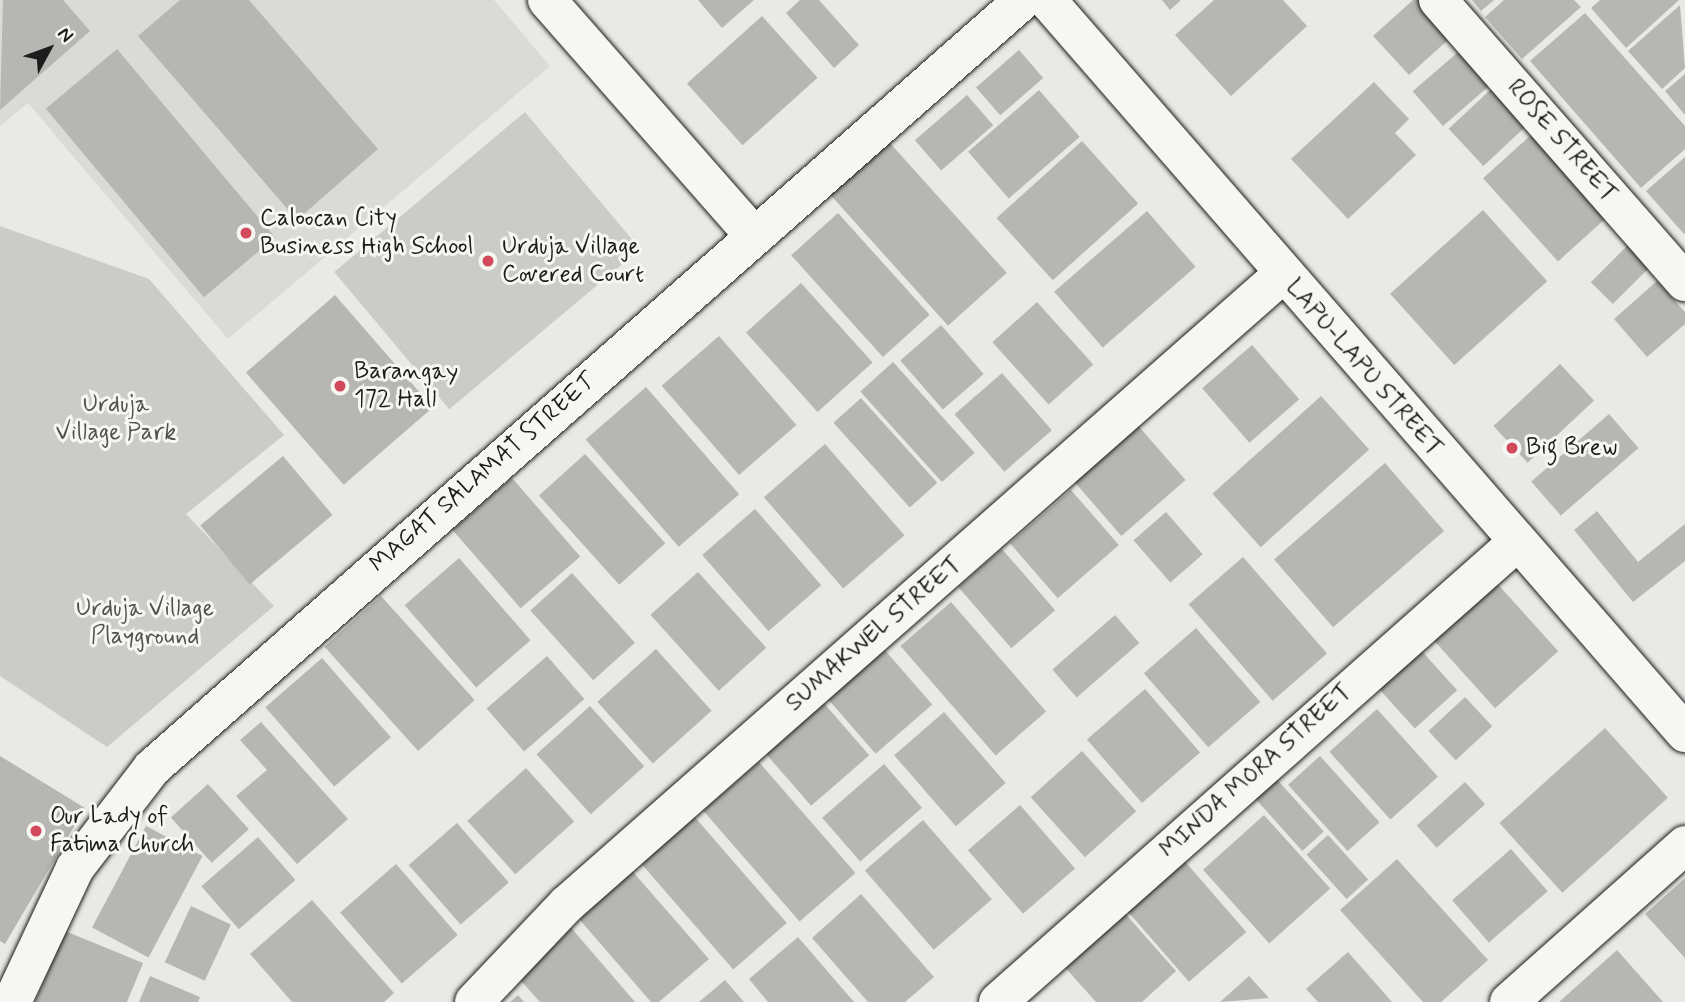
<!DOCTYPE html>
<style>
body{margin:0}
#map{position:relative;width:1685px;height:1002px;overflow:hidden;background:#e9e9e5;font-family:Mynerve,sans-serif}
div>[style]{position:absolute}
.built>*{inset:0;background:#dadad6}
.green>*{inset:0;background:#cbcbc7;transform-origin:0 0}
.building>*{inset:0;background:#b6b6b3;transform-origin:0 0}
.roads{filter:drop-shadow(0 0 2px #1c1c1c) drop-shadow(0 0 2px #1c1c1c)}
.minor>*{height:38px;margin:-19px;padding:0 19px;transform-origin:19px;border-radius:19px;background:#f6f6f2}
.dots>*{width:19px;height:19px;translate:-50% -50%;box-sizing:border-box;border:4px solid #f6f6f2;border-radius:50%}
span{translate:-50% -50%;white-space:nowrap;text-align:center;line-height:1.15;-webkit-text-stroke:6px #f6f6f2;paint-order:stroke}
.street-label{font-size:24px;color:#1c1c1c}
.poi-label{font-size:24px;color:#1c1c1c}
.left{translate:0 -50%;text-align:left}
.park-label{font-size:24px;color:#51514f}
.north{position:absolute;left:14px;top:14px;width:70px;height:70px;-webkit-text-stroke:5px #f6f6f2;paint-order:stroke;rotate:49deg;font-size:19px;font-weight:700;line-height:28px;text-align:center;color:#1c1c1c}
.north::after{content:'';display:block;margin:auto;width:24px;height:32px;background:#1c1c1c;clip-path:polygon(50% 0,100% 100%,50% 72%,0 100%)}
</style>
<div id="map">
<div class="built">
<i style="clip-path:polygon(0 0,494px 0,550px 66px,228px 339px,28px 103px,0 126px)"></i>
</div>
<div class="green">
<i style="left:525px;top:112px;width:179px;height:249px;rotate:50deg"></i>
<i style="clip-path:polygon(0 226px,149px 279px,284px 435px,186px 514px,274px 606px,107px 747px,0 676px)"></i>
</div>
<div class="building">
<i style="clip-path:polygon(3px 0,63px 0,90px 31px,0 110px)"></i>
<i style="clip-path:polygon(180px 0,249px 0,378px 149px,297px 220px,138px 36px)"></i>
<i style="clip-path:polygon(698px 0,754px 0,722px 28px)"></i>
<i style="clip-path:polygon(800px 0,819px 0,859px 45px,834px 68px,786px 13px)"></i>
<i style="clip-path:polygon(1162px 0,1181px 0,1170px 10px)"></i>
<i style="clip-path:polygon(1214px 0,1283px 0,1307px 26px,1231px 96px,1175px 35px)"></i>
<i style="clip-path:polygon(1413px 0,1428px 0,1457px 32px,1409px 75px,1373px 36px)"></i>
<i style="clip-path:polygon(1472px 0,1494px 0,1481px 11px)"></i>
<i style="clip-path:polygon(1504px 0,1574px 0,1581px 7px,1522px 59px,1485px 17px)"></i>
<i style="clip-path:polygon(1600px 0,1679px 0,1626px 48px,1591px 8px)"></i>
<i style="clip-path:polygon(1680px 5px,1685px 68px,1662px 89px,1628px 51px)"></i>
<i style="clip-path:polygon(1585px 13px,1685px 126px,1685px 149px,1641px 188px,1530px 61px)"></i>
<i style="left:762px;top:16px;width:83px;height:101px;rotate:48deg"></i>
<i style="left:117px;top:49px;width:246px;height:93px;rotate:50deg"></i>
<i style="left:1019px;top:50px;width:37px;height:57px;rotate:49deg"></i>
<i style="left:1458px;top:52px;width:46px;height:60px;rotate:49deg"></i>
<i style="clip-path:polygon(1685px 74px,1685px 115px,1665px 91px)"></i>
<i style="left:1502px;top:79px;width:51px;height:73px;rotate:47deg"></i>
<i style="clip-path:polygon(1374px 82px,1409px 119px,1395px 133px,1416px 155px,1348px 219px,1291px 159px)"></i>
<i style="left:1039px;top:90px;width:62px;height:94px;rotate:49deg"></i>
<i style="left:967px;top:95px;width:40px;height:69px;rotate:49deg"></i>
<i style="left:1541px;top:126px;width:112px;height:78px;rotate:48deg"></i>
<i style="left:1082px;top:141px;width:84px;height:115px;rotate:48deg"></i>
<i style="left:889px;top:142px;width:176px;height:79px;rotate:48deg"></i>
<i style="clip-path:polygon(1685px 157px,1685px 233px,1684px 234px,1646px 191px)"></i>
<i style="left:1483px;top:210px;width:96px;height:125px;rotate:48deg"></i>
<i style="left:1147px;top:211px;width:74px;height:123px;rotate:49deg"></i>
<i style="left:838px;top:213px;width:137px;height:63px;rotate:48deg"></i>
<i style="left:1629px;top:244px;width:31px;height:54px;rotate:45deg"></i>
<i style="clip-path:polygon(1657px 281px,1685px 312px,1685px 324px,1647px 357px,1614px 319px)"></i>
<i style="left:801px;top:283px;width:107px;height:74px;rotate:48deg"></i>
<i style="left:335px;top:295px;width:149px;height:118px;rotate:49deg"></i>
<i style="left:1037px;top:302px;width:84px;height:60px;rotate:48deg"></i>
<i style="left:941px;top:325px;width:65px;height:54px;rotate:49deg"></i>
<i style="left:719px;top:336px;width:118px;height:76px;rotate:49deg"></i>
<i style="left:1252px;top:345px;width:72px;height:66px;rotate:49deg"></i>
<i style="left:893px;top:362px;width:122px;height:44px;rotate:48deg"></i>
<i style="left:1560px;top:364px;width:50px;height:91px;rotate:47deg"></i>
<i style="left:1002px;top:373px;width:76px;height:63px;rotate:49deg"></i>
<i style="left:646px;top:387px;width:142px;height:80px;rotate:49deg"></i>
<i style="left:1321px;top:396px;width:72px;height:146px;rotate:48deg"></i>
<i style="left:861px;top:398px;width:114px;height:37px;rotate:48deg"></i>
<i style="left:1609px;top:414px;width:45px;height:103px;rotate:49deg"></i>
<i style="left:1135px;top:422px;width:77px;height:85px;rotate:49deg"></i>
<i style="left:825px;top:444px;width:121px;height:81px;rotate:49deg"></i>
<i style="left:585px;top:454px;width:120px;height:62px;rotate:48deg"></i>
<i style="left:283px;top:456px;width:77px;height:108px;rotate:50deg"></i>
<i style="left:1385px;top:463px;width:90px;height:147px;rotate:49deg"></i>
<i style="left:512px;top:478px;width:104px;height:79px;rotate:49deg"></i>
<i style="left:1071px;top:490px;width:73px;height:81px;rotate:49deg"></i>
<i style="left:755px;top:509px;width:101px;height:70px;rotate:49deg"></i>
<i style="clip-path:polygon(1597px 511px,1638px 562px,1685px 524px,1685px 561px,1633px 602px,1574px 530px)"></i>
<i style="left:1166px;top:512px;width:56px;height:43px;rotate:49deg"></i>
<i style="left:1002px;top:549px;width:81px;height:58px;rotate:49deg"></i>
<i style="left:1243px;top:557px;width:128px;height:72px;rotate:49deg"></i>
<i style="left:459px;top:558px;width:109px;height:72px;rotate:49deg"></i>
<i style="left:698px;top:572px;width:102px;height:64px;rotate:48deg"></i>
<i style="left:572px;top:573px;width:94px;height:56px;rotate:48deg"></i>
<i style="left:1494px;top:580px;width:96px;height:85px;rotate:48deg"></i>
<i style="left:381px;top:596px;width:140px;height:76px;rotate:48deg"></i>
<i style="left:951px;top:602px;width:145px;height:67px;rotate:49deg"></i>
<i style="left:1115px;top:615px;width:37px;height:83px;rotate:49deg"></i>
<i style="left:1196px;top:628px;width:98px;height:69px;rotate:49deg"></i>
<i style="left:883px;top:648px;width:75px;height:75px;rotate:49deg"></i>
<i style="left:1419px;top:648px;width:57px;height:57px;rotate:48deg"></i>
<i style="left:656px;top:649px;width:83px;height:79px;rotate:48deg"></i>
<i style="left:547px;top:656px;width:57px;height:80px;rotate:49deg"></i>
<i style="left:322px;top:658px;width:105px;height:75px;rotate:49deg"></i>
<i style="left:1145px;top:689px;width:84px;height:77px;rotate:49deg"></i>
<i style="left:1465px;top:697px;width:40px;height:50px;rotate:47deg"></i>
<i style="left:822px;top:701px;width:72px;height:77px;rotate:49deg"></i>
<i style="left:590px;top:706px;width:81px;height:72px;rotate:48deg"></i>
<i style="left:1377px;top:709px;width:91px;height:64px;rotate:48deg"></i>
<i style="left:944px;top:712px;width:94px;height:66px;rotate:49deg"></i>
<i style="clip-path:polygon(261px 722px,348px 819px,297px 864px,236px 796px,267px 770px,240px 740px)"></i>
<i style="left:1605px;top:728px;width:94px;height:142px;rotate:48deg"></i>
<i style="left:1082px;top:751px;width:81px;height:69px;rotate:48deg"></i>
<i style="clip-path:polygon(0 756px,85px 808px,5px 944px,0 941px)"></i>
<i style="left:1320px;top:756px;width:89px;height:43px;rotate:48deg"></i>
<i style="left:759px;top:762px;width:147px;height:74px;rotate:49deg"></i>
<i style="left:884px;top:764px;width:58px;height:82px;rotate:49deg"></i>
<i style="left:526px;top:768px;width:72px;height:79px;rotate:48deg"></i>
<i style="left:1273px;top:775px;width:76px;height:29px;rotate:48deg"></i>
<i style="left:1465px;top:782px;width:30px;height:65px;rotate:48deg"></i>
<i style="left:208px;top:784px;width:61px;height:50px;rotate:48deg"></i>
<i style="left:1020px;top:805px;width:84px;height:69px;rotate:49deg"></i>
<i style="left:693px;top:815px;width:143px;height:71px;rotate:49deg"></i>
<i style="left:1264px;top:815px;width:99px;height:82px;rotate:48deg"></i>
<i style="left:923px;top:820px;width:105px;height:77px;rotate:49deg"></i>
<i style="left:457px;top:823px;width:79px;height:64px;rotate:49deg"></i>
<i style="left:146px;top:826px;width:64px;height:115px;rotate:28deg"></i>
<i style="left:1328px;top:835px;width:60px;height:29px;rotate:48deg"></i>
<i style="left:258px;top:837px;width:57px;height:75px;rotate:49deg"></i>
<i style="left:1511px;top:849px;width:56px;height:78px;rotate:49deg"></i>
<i style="left:1182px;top:858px;width:98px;height:76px;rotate:49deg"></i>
<i style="clip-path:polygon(1397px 859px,1488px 960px,1441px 1002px,1423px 1002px,1340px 910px)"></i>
<i style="left:396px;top:864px;width:94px;height:74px;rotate:49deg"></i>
<i style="clip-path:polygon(627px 865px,709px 959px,659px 1002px,651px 1002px,573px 912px)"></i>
<i style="clip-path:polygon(1685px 878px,1685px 958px,1645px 914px)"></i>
<i style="clip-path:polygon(861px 894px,934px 977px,905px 1002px,868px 1002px,812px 938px)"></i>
<i style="clip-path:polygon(312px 900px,394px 993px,384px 1002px,292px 1002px,250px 954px)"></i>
<i style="left:191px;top:906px;width:44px;height:62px;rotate:25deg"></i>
<i style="clip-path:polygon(1122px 910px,1176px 971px,1142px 1002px,1096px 1002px,1062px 964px)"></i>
<i style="clip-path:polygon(567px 923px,635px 1002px,540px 1002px,512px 971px)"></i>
<i style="clip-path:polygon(65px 931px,143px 963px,127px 1002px,35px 1002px)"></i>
<i style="clip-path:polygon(798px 937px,854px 1002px,768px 1002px,749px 979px)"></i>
<i style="clip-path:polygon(1617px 950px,1663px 1002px,1559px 1002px)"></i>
<i style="clip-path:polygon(1348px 952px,1392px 1002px,1318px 1002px,1306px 989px)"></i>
<i style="clip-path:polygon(150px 976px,200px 997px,198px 1002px,139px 1002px)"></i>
<i style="clip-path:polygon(1249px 976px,1269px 998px,1220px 1002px)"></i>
<i style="clip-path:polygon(725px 980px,744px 1002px,699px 1002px)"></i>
<i style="clip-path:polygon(518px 995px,524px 1002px,510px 1002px)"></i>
</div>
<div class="roads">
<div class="minor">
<i style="left:547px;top:0;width:314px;rotate:48.7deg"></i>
<i style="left:1047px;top:0;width:972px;rotate:48.96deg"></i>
<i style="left:1438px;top:0;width:375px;rotate:48.8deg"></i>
<i style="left:12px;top:1002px;width:148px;rotate:-64.8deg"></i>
<i style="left:75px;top:868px;width:126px;rotate:-52.4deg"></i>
<i style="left:152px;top:768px;width:1161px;rotate:-41.4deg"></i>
<i style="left:474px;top:1002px;width:134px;rotate:-46.5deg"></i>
<i style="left:566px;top:905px;width:955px;rotate:-41.35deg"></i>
<i style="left:998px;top:1002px;width:692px;rotate:-41.54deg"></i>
<i style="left:1509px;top:1002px;width:236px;rotate:-41.7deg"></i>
</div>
</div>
<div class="dots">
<i style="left:246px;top:233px;background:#d1495b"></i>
<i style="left:488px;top:261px;background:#d1495b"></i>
<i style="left:340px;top:386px;background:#d1495b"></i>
<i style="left:1512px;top:448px;background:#d1495b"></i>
<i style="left:36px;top:831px;background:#d1495b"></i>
</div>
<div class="street-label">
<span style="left:1562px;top:141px;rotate:49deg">ROSE STREET</span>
<span style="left:1364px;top:368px;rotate:49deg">LAPU-LAPU STREET</span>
<span style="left:483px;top:473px;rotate:-41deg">MAGAT SALAMAT STREET</span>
<span style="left:874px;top:634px;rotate:-41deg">SUMAKWEL STREET</span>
<span style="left:1256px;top:771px;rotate:-42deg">MINDA MORA STREET</span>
</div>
<div class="poi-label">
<span class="left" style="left:260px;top:233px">Caloocan City<br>Business High School</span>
<span class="left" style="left:502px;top:261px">Urduja Village<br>Covered Court</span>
<span class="left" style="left:354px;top:386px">Barangay<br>172 Hall</span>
<span class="left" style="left:1526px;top:448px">Big Brew</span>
<span class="left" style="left:50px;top:831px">Our Lady of<br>Fatima Church</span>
</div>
<div class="park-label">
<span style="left:116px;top:419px">Urduja<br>Village Park</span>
<span style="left:145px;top:623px">Urduja Village<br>Playground</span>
</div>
<div class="north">N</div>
</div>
